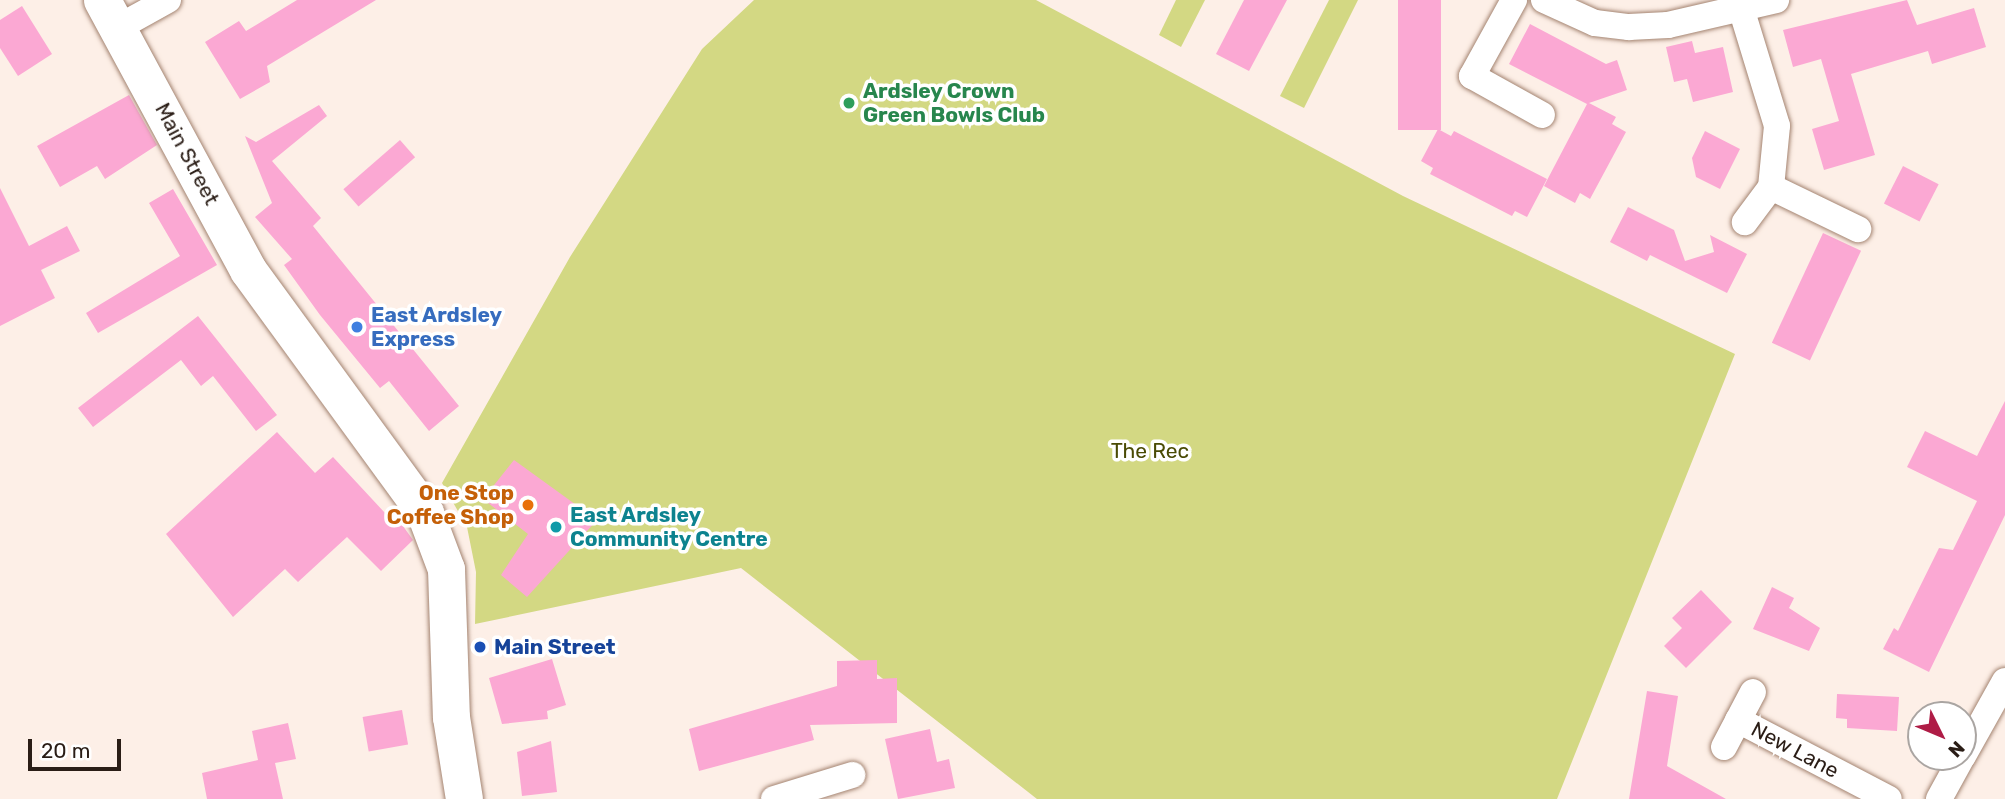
<!DOCTYPE html>
<style>
body{margin:0}
#map{position:relative;width:2005px;height:799px;overflow:hidden;background:#fdefe7;font-family:Rubik,sans-serif}
div>[style]{position:absolute}
.green>*{inset:0;background:#d3d883}
.building>*{inset:0;background:#fba8d3;transform-origin:0 0}
.roads{filter:drop-shadow(0 0 2px #a48471) drop-shadow(0 0 2px #a48471)}
.street>*{height:26px;margin:-13px;padding:0 13px;transform-origin:13px;border-radius:13px;background:#fff}
.secondary>*{height:37px;margin:-18.5px;padding:0 18.5px;transform-origin:18.5px;border-radius:18.5px;background:#fff}
.dots>*{width:19px;height:19px;translate:-50% -50%;box-sizing:border-box;border:4px solid #fff;border-radius:50%}
span{translate:-50% -50%;white-space:nowrap;text-align:center;line-height:1.15;-webkit-text-stroke:7px #fff;paint-order:stroke}
.leisure-label{font-size:21px;color:#27864d;font-weight:700}
.left{translate:0 -50%;text-align:left}
.street-label{font-size:21px;color:#2a1d16}
.shop-label{font-size:21px;color:#366cbe;font-weight:700}
.park-label{font-size:21px;color:#4a4b05}
.food-label{font-size:21px;color:#c56008;font-weight:700}
.right{translate:-100% -50%;text-align:right}
.culture-label{font-size:21px;color:#0d838f;font-weight:700}
.transit-label{font-size:21px;color:#164399;font-weight:700}
.north{position:absolute;left:1907px;top:701px;width:70px;height:70px;box-sizing:border-box;background:#fff;border:2px solid #aaa5a2;border-radius:50%;rotate:133deg;font-size:19px;font-weight:700;line-height:28px;text-align:center;color:#2a1d16}
.north::after{content:'';display:block;margin:auto;width:24px;height:32px;background:#af1c46;clip-path:polygon(50% 0,100% 100%,50% 72%,0 100%)}
.scale{position:absolute;left:28px;top:739px;width:93px;height:32px;box-sizing:border-box;border:4px solid #2a1d16;border-top:0;padding-left:9px;font-size:21px;line-height:24px;white-space:nowrap;color:#2a1d16;-webkit-text-stroke:5px #fff;paint-order:stroke}
</style>
<div id="map">
<div class="green">
<i style="clip-path:polygon(754px 0,1036px 0,1403px 196px,1735px 354px,1557px 799px,1037px 799px,741px 568px,475px 624px,476px 572px,467px 527px,442px 483px,570px 257px,702px 49px)"></i>
<i style="clip-path:polygon(1176px 0,1205px 0,1181px 47px,1159px 35px)"></i>
<i style="clip-path:polygon(1329px 0,1358px 0,1304px 108px,1280px 96px)"></i>
</div>
<div class="building">
<i style="clip-path:polygon(297px 0,376px 0,267px 66px,270px 82px,240px 99px,205px 42px,239px 21px,246px 31px)"></i>
<i style="clip-path:polygon(1244px 0,1287px 0,1249px 71px,1216px 54px)"></i>
<i style="left:1398px;top:0;width:43px;height:130px"></i>
<i style="clip-path:polygon(1907px 0,1917px 25px,1974px 8px,1986px 47px,1932px 64px,1928px 51px,1851px 74px,1875px 155px,1824px 170px,1812px 129px,1839px 121px,1821px 59px,1793px 67px,1783px 30px)"></i>
<i style="clip-path:polygon(22px 6px,52px 54px,18px 76px,0 48px,0 20px)"></i>
<i style="clip-path:polygon(1530px 24px,1606px 64px,1617px 60px,1627px 90px,1589px 103px,1616px 117px,1612px 124px,1626px 132px,1590px 199px,1580px 193px,1575px 203px,1544px 186px,1587px 104px,1509px 64px)"></i>
<i style="clip-path:polygon(1692px 41px,1695px 53px,1723px 47px,1733px 92px,1693px 102px,1687px 79px,1674px 82px,1666px 47px)"></i>
<i style="clip-path:polygon(129px 95px,157px 145px,105px 179px,97px 166px,60px 187px,37px 146px)"></i>
<i style="clip-path:polygon(319px 105px,327px 116px,272px 161px,321px 218px,313px 226px,459px 406px,429px 431px,389px 381px,380px 388px,320px 315px,284px 265px,292px 259px,255px 217px,272px 203px,245px 136px,256px 142px)"></i>
<i style="clip-path:polygon(1438px 129px,1451px 136px,1454px 131px,1547px 179px,1527px 217px,1515px 211px,1512px 216px,1430px 174px,1433px 168px,1421px 161px)"></i>
<i style="clip-path:polygon(1705px 131px,1740px 149px,1720px 189px,1696px 177px,1692px 158px)"></i>
<i style="left:400px;top:140px;width:23px;height:75px;rotate:49deg"></i>
<i style="left:1903px;top:166px;width:40px;height:42px;rotate:27deg"></i>
<i style="clip-path:polygon(0 188px,29px 246px,67px 226px,80px 251px,41px 270px,55px 298px,0 326px)"></i>
<i style="clip-path:polygon(173px 189px,217px 265px,98px 333px,86px 313px,180px 256px,149px 203px)"></i>
<i style="clip-path:polygon(1628px 207px,1674px 230px,1685px 261px,1714px 252px,1710px 235px,1747px 254px,1727px 293px,1650px 255px,1647px 261px,1610px 242px)"></i>
<i style="left:1823px;top:233px;width:42px;height:121px;rotate:25deg"></i>
<i style="clip-path:polygon(198px 316px,277px 415px,256px 431px,213px 376px,201px 386px,181px 360px,93px 427px,78px 408px)"></i>
<i style="clip-path:polygon(2005px 401px,2005px 515px,1929px 672px,1883px 649px,1894px 628px,1898px 631px,1939px 548px,1953px 550px,1977px 501px,1907px 467px,1925px 431px,1977px 456px)"></i>
<i style="clip-path:polygon(277px 432px,315px 473px,333px 457px,385px 513px,390px 508px,413px 540px,381px 571px,347px 537px,298px 582px,285px 569px,233px 617px,166px 534px)"></i>
<i style="clip-path:polygon(514px 460px,597px 520px,527px 597px,501px 575px,528px 534px,483px 499px)"></i>
<i style="clip-path:polygon(1772px 587px,1794px 598px,1789px 608px,1820px 628px,1809px 651px,1753px 629px)"></i>
<i style="clip-path:polygon(1701px 590px,1732px 622px,1686px 668px,1664px 646px,1682px 628px,1672px 618px)"></i>
<i style="clip-path:polygon(552px 659px,566px 705px,547px 711px,548px 719px,502px 724px,489px 678px)"></i>
<i style="clip-path:polygon(877px 660px,877px 679px,897px 678px,897px 723px,810px 725px,814px 740px,699px 771px,689px 729px,837px 686px,837px 661px)"></i>
<i style="clip-path:polygon(1647px 691px,1678px 696px,1667px 766px,1726px 799px,1629px 799px)"></i>
<i style="clip-path:polygon(1837px 694px,1899px 697px,1897px 731px,1847px 728px,1847px 719px,1836px 718px)"></i>
<i style="left:402px;top:710px;width:35px;height:40px;rotate:80deg"></i>
<i style="clip-path:polygon(288px 723px,296px 759px,275px 763px,283px 799px,207px 799px,202px 773px,258px 760px,252px 731px)"></i>
<i style="clip-path:polygon(930px 729px,937px 762px,949px 759px,955px 788px,898px 799px,885px 739px)"></i>
<i style="clip-path:polygon(551px 741px,557px 792px,522px 796px,517px 752px)"></i>
</div>
<div class="roads">
<div class="street">
<i style="left:1514px;top:0;width:87px;rotate:118.9deg"></i>
<i style="left:1472px;top:76px;width:80px;rotate:29.1deg"></i>
<i style="left:1544px;top:0;width:56px;rotate:24.3deg"></i>
<i style="left:1595px;top:23px;width:34px;rotate:7deg"></i>
<i style="left:1629px;top:27px;width:39px;rotate:-3deg"></i>
<i style="left:1668px;top:25px;width:111px;rotate:-13deg"></i>
<i style="left:1741px;top:8px;width:123px;rotate:73deg"></i>
<i style="left:1777px;top:126px;width:61px;rotate:95.6deg"></i>
<i style="left:1771px;top:187px;width:44px;rotate:126.6deg"></i>
<i style="left:119px;top:27px;width:56px;rotate:-28.9deg"></i>
<i style="left:1771px;top:187px;width:97px;rotate:25.8deg"></i>
<i style="left:1738px;top:720px;width:170px;rotate:27.6deg"></i>
<i style="left:1724px;top:747px;width:62px;rotate:-62.2deg"></i>
<i style="left:1963px;top:756px;width:86px;rotate:-60.8deg"></i>
<i style="left:774px;top:799px;width:82px;rotate:-17.1deg"></i>
<i style="left:1939px;top:799px;width:48px;rotate:-61.3deg"></i>
</div>
<div class="secondary">
<i style="left:102px;top:0;width:307px;rotate:61.6deg"></i>
<i style="left:248px;top:270px;width:301px;rotate:53.9deg"></i>
<i style="left:425px;top:513px;width:60px;rotate:69.4deg"></i>
<i style="left:446px;top:569px;width:148px;rotate:88.1deg"></i>
<i style="left:451px;top:717px;width:83px;rotate:81deg"></i>
</div>
</div>
<div class="dots">
<i style="left:849px;top:103px;background:#2e9e5b"></i>
<i style="left:357px;top:327px;background:#3f7fe0"></i>
<i style="left:528px;top:505px;background:#e8710a"></i>
<i style="left:556px;top:527px;background:#0f9aa8"></i>
<i style="left:480px;top:647px;background:#1a4fb4"></i>
</div>
<div class="leisure-label">
<span class="left" style="left:863px;top:103px">Ardsley Crown<br>Green Bowls Club</span>
</div>
<div class="street-label">
<span style="left:187px;top:154px;rotate:62deg">Main Street</span>
<span style="left:1795px;top:750px;rotate:28deg">New Lane</span>
</div>
<div class="shop-label">
<span class="left" style="left:371px;top:327px">East Ardsley<br>Express</span>
</div>
<div class="park-label">
<span style="left:1150px;top:451px">The Rec</span>
</div>
<div class="food-label">
<span class="right" style="left:514px;top:505px">One Stop<br>Coffee Shop</span>
</div>
<div class="culture-label">
<span class="left" style="left:570px;top:527px">East Ardsley<br>Community Centre</span>
</div>
<div class="transit-label">
<span class="left" style="left:494px;top:647px">Main Street</span>
</div>
<div class="north">N</div>
<div class="scale">20 m</div>
</div>
